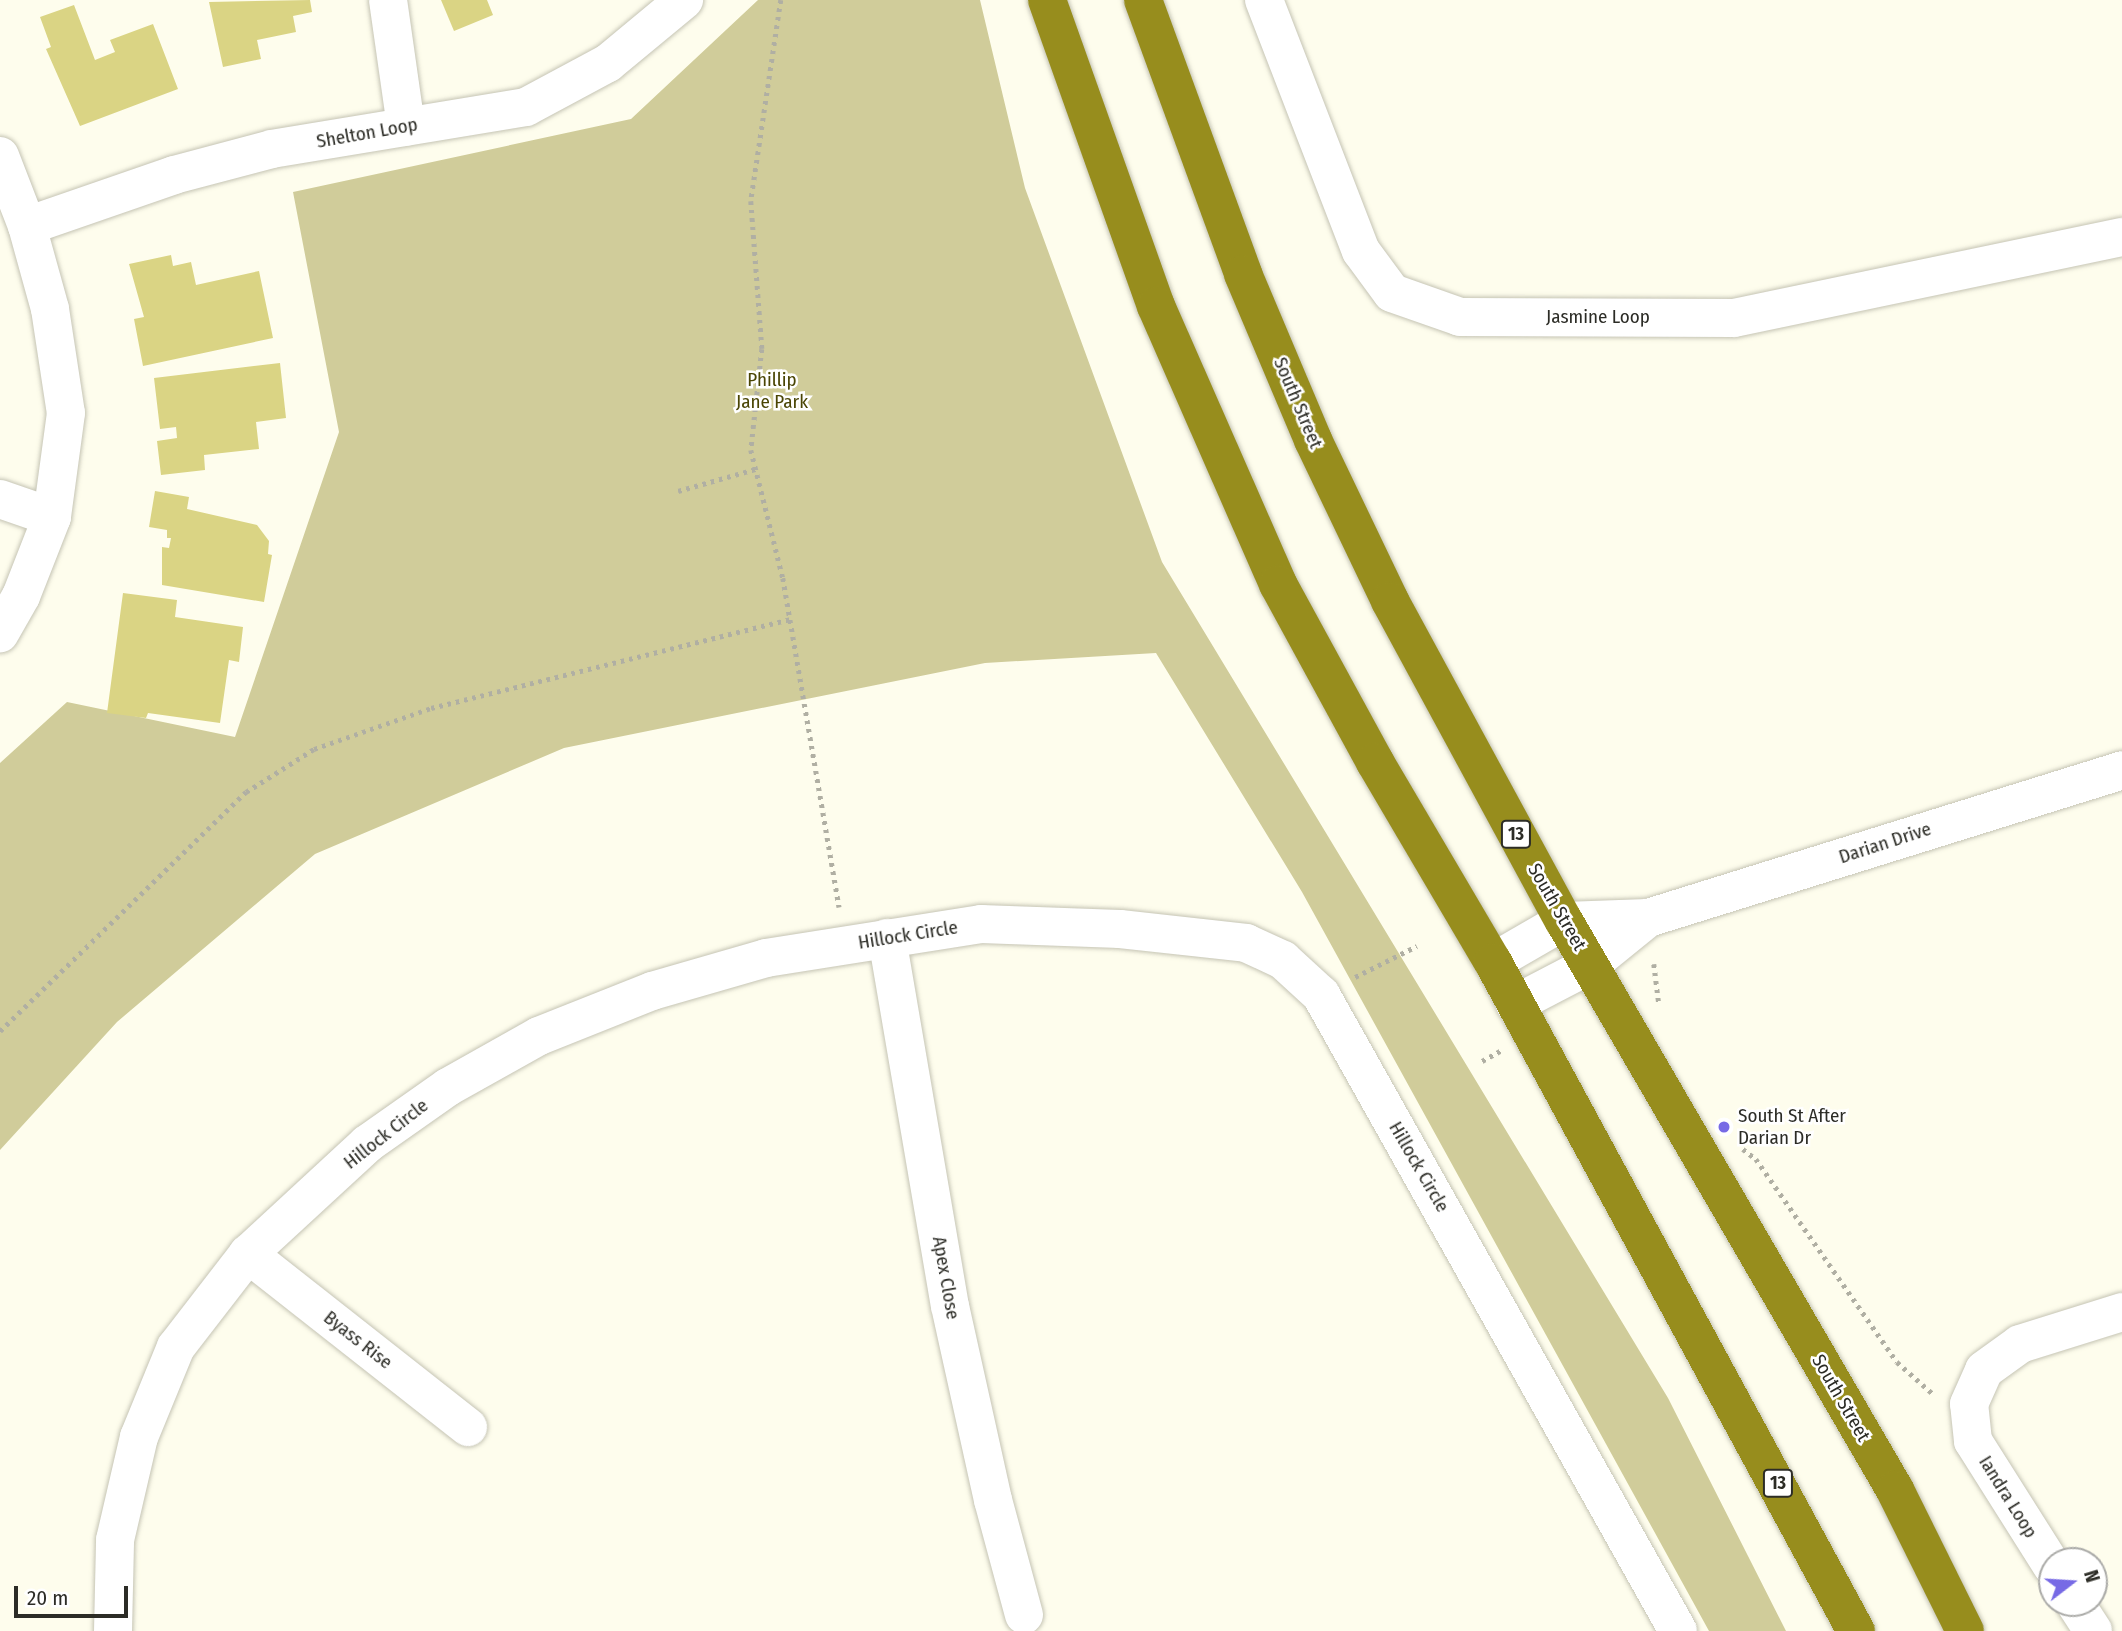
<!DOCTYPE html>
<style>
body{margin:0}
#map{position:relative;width:2122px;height:1631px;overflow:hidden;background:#fefded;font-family:"Fira Sans Condensed",sans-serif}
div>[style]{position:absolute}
.green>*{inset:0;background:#d0cc9a}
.building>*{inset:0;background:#dad484}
.path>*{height:4.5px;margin-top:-2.25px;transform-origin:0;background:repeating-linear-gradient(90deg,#b0afa3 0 3.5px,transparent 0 8.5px)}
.roads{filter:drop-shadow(0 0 2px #c5c4b4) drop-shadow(0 0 2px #c5c4b4)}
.minor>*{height:38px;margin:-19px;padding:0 19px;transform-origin:19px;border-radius:19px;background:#fff}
.highway>*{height:38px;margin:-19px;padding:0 19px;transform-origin:19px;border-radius:19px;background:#978d1d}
.dots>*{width:19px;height:19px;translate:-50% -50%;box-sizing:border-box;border:4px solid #fff;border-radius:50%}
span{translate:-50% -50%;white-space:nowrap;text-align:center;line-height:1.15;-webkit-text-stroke:5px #fff;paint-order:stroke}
.shield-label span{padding:2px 5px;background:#fff;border:2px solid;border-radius:5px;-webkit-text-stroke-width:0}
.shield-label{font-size:18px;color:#2c2c26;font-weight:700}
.street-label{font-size:19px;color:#2c2c26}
.park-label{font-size:19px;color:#4a4504}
.poi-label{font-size:19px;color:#2c2c26}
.left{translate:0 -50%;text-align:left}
.north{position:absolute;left:2038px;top:1547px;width:70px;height:70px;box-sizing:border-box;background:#fff;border:2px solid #ababa8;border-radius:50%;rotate:73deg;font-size:19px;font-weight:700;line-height:28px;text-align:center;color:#2c2c26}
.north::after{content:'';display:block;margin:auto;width:24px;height:32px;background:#776ae5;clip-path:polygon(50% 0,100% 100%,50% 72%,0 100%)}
.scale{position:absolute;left:14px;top:1586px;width:114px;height:32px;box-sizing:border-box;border:4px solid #2c2c26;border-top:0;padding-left:9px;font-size:21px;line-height:24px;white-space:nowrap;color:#2c2c26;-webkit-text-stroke:5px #fff;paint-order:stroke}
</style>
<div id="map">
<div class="green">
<i style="clip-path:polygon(758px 0,980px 0,1025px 188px,1162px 562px,1668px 1398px,1786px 1631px,1709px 1631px,1302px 892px,1156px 653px,985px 663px,564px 748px,315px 854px,117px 1022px,0 1150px,0 763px,67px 702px,235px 737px,339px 432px,293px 192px,631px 119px)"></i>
</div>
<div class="building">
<i style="clip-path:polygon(310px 0,312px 12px,293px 16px,296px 32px,257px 40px,261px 59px,223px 67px,209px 2px)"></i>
<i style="clip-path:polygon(441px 0,487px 0,493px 15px,454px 31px)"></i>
<i style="clip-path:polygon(74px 5px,95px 60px,115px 52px,110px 40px,153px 24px,178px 89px,80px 126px,46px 49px,51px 47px,40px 17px)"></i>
<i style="clip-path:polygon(171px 255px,173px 266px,191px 262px,196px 285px,259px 271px,273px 338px,143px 366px,134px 319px,144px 317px,129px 264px)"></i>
<i style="clip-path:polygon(280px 363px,286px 418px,256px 422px,259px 449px,204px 455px,205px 470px,161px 475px,157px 441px,177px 438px,176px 427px,160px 429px,154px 378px)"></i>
<i style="clip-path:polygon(155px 491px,189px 497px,187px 509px,257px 525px,269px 541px,268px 554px,272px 555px,264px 602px,162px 585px,162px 547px,169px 548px,171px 538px,167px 538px,167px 530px,149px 527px)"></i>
<i style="clip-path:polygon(123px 593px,177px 600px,175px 617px,243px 627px,239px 662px,229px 660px,220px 723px,148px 713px,146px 718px,107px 713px)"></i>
</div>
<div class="path">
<i style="left:781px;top:0;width:203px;rotate:98.5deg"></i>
<i style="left:751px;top:201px;width:148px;rotate:85.7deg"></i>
<i style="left:762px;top:349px;width:102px;rotate:96.2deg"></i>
<i style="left:751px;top:450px;width:132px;rotate:76deg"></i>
<i style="left:783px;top:578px;width:334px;rotate:80.3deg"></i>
<i style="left:678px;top:491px;width:81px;rotate:-15.8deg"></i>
<i style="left:1654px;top:964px;width:40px;rotate:82.9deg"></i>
<i style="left:1355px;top:977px;width:69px;rotate:-26.6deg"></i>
<i style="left:0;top:1031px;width:343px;rotate:-44.2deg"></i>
<i style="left:246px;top:792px;width:80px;rotate:-32.3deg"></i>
<i style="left:314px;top:749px;width:124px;rotate:-19.3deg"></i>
<i style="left:431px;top:708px;width:370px;rotate:-13.9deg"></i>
<i style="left:1482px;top:1061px;width:21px;rotate:-29deg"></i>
<i style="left:1743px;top:1149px;width:16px;rotate:38deg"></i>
<i style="left:1756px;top:1159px;width:247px;rotate:55.2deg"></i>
<i style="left:1897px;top:1362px;width:47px;rotate:41.5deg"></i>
</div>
<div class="roads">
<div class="minor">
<i style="left:388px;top:0;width:128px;rotate:81.9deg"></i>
<i style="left:1264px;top:0;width:269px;rotate:68.9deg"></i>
<i style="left:1361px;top:251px;width:52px;rotate:53.6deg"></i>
<i style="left:1392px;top:293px;width:72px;rotate:19.4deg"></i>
<i style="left:1460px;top:317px;width:274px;rotate:0.2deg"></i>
<i style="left:1734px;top:318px;width:396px;rotate:-11.8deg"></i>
<i style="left:0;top:156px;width:75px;rotate:68.9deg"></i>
<i style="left:27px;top:226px;width:86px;rotate:74.5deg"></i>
<i style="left:50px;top:309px;width:105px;rotate:81.3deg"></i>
<i style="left:66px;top:413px;width:105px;rotate:97.7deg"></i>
<i style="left:52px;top:517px;width:85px;rotate:111.4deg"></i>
<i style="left:21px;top:596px;width:43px;rotate:119.6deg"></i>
<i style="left:27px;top:226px;width:156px;rotate:-19.1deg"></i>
<i style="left:174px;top:175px;width:101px;rotate:-14.9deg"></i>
<i style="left:272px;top:149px;width:257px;rotate:-9.4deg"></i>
<i style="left:526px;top:107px;width:93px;rotate:-28.2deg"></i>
<i style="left:608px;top:63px;width:99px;rotate:-39.7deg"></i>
<i style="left:0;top:499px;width:55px;rotate:19.1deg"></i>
<i style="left:887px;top:938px;width:373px;rotate:80.3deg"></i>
<i style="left:950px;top:1306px;width:199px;rotate:77.5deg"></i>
<i style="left:993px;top:1500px;width:119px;rotate:74.9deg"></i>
<i style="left:1493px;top:962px;width:82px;rotate:-30deg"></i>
<i style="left:1564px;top:921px;width:84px;rotate:-2deg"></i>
<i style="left:1648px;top:918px;width:497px;rotate:-17.3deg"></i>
<i style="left:1515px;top:1004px;width:85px;rotate:-27.5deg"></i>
<i style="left:1590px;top:965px;width:75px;rotate:-39deg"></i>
<i style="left:248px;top:1254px;width:280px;rotate:38.2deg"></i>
<i style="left:2052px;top:1566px;width:148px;rotate:-122.3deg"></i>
<i style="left:1973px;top:1441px;width:37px;rotate:-96deg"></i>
<i style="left:1969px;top:1404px;width:37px;rotate:-66deg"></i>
<i style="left:1984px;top:1370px;width:44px;rotate:-35.8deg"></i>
<i style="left:2020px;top:1344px;width:107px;rotate:-17.4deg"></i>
<i style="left:2075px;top:1603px;width:33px;rotate:57deg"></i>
<i style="left:113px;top:1631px;width:91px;rotate:-88.7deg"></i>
<i style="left:115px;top:1540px;width:106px;rotate:-76.9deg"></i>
<i style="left:139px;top:1437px;width:97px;rotate:-67.7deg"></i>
<i style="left:176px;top:1347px;width:118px;rotate:-52.3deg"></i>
<i style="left:248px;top:1254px;width:162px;rotate:-42.7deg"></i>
<i style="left:367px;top:1144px;width:99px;rotate:-35.1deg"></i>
<i style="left:448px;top:1087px;width:104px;rotate:-29.3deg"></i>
<i style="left:539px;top:1036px;width:122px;rotate:-21.7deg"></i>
<i style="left:652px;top:991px;width:119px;rotate:-16.1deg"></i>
<i style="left:766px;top:958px;width:218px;rotate:-9deg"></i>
<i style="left:981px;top:924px;width:139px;rotate:2.1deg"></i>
<i style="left:1120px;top:929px;width:127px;rotate:6.3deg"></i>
<i style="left:1246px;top:943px;width:41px;rotate:24.7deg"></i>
<i style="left:1283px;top:960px;width:52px;rotate:42.6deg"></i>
<i style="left:1321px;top:995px;width:729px;rotate:60.69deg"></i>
</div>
<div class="highway">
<i style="left:1047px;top:0;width:325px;rotate:70.4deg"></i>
<i style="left:1156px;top:306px;width:304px;rotate:66.3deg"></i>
<i style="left:1278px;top:584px;width:203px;rotate:61.4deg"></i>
<i style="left:1375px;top:762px;width:232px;rotate:59.5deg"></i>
<i style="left:1493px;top:962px;width:761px;rotate:61.52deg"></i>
<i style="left:1143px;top:0;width:292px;rotate:69.9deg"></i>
<i style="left:1243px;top:274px;width:180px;rotate:67.1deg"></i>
<i style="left:1313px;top:440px;width:178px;rotate:64.4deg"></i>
<i style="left:1390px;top:601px;width:364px;rotate:61.5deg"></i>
<i style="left:1564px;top:921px;width:658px;rotate:59.81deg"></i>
<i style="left:1895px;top:1490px;width:157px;rotate:63.6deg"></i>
</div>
</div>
<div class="dots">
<i style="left:1724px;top:1127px;background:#776ae5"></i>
</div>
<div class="shield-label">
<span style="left:1516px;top:834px">13</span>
<span style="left:1778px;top:1483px">13</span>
</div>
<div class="street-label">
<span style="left:367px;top:133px;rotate:-10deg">Shelton Loop</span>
<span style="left:1598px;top:317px">Jasmine Loop</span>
<span style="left:1298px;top:403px;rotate:67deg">South Street</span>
<span style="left:1885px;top:843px;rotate:-18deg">Darian Drive</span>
<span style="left:1557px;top:907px;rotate:60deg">South Street</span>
<span style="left:908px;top:935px;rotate:-9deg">Hillock Circle</span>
<span style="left:386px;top:1134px;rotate:-38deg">Hillock Circle</span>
<span style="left:1419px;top:1167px;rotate:60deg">Hillock Circle</span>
<span style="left:946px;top:1278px;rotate:80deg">Apex Close</span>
<span style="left:358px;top:1340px;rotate:38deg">Byass Rise</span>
<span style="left:1841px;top:1398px;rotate:60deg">South Street</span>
<span style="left:2008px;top:1497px;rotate:58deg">Iandra Loop</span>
</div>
<div class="park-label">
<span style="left:772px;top:391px">Phillip<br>Jane Park</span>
</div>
<div class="poi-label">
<span class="left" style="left:1738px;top:1127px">South St After<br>Darian Dr</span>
</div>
<div class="north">N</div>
<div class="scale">20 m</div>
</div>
